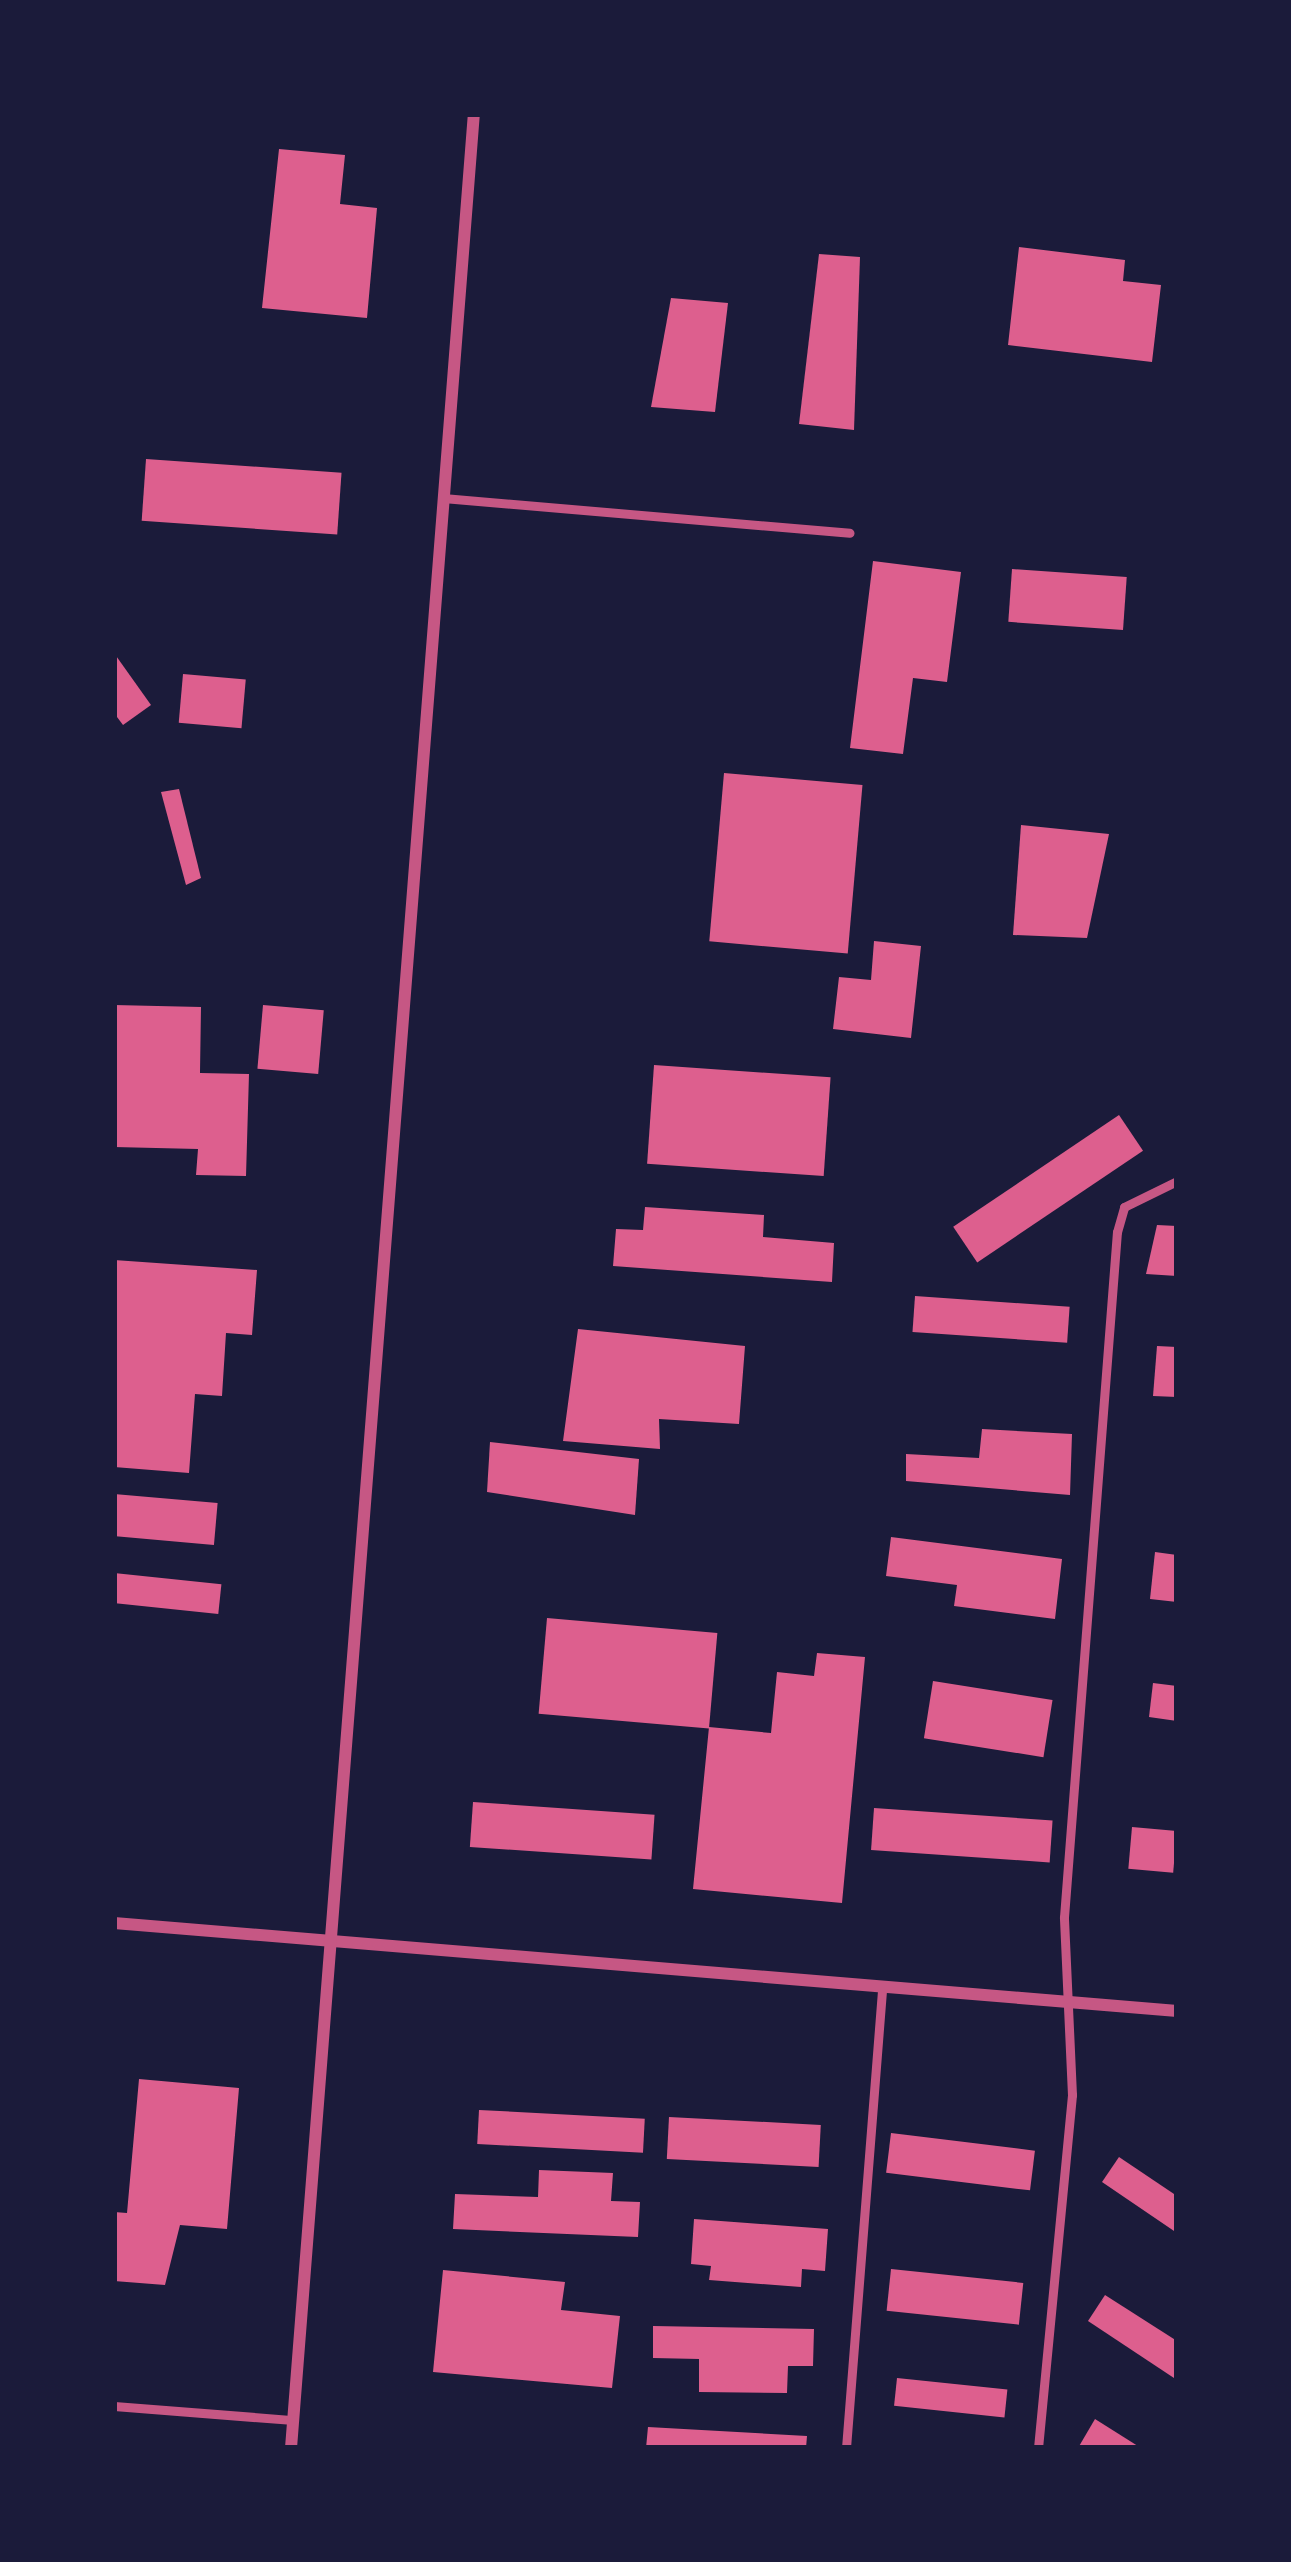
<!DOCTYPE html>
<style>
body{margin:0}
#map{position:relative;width:1291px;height:2562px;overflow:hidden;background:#1b1b3a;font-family:"Work Sans",sans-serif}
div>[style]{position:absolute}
.building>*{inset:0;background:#dd5f8e;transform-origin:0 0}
.service>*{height:9px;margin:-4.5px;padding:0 4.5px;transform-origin:4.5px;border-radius:4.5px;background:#c65784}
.minor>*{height:12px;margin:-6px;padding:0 6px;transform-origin:6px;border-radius:6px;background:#c65784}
span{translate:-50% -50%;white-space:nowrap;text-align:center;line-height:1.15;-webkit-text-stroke:9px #1b1b3a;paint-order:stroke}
.frame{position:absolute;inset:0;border:117px solid #1b1b3a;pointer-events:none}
</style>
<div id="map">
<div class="building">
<i style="clip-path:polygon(279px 149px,345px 155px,340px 204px,377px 208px,367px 318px,262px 308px)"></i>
<i style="clip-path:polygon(1019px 247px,1125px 260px,1123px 281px,1161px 285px,1152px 362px,1008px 345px)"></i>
<i style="clip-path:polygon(819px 254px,860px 257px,854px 430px,799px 424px)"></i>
<i style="clip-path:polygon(671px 298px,728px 303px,715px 412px,651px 407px)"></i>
<i style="left:146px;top:459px;width:196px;height:62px;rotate:4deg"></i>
<i style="clip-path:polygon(873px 561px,961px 572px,947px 682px,913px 678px,903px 754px,850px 748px)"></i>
<i style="left:1012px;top:569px;width:115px;height:53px;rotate:4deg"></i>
<i style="clip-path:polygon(114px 653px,151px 705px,123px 725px,114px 713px)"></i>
<i style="left:183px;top:674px;width:63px;height:49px;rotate:5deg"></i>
<i style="left:724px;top:773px;width:139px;height:169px;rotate:5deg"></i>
<i style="clip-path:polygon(179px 789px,201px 878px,186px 885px,161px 792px)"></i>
<i style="clip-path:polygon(1021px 825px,1109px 834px,1087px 938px,1013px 935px)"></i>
<i style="clip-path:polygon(874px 941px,921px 946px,911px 1038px,833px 1029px,839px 977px,871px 980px)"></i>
<i style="clip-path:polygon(114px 1005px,201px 1007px,200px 1073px,249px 1074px,246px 1176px,196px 1175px,198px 1149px,114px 1147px)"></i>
<i style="left:263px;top:1005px;width:61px;height:64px;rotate:5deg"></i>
<i style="left:654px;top:1065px;width:177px;height:99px;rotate:4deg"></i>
<i style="left:1119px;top:1115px;width:43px;height:200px;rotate:56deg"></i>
<i style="clip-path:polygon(645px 1207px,764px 1215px,763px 1237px,834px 1243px,832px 1282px,613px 1266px,616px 1229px,643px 1230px)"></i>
<i style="clip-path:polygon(1157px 1225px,1177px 1226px,1177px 1276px,1146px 1274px)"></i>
<i style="clip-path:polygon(114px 1260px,257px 1270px,252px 1335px,226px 1333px,222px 1396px,195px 1394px,189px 1473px,114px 1467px)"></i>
<i style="left:915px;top:1296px;width:155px;height:36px;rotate:4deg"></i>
<i style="clip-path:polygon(578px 1329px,745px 1346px,739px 1424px,659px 1419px,660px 1449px,563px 1441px)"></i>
<i style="clip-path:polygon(1157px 1346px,1177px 1347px,1177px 1397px,1153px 1396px)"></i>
<i style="clip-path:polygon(982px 1429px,1072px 1434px,1070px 1495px,906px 1481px,906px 1454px,979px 1458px)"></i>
<i style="clip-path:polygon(490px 1442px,639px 1459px,635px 1515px,487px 1492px)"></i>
<i style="left:114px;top:1494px;width:104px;height:42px;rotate:5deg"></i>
<i style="clip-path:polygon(891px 1537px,1062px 1559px,1055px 1619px,954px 1606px,957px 1585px,886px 1576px)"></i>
<i style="clip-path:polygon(1155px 1552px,1177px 1555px,1177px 1602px,1150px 1599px)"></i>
<i style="left:114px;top:1573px;width:108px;height:30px;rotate:6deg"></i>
<i style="left:547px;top:1618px;width:171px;height:96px;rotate:5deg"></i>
<i style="clip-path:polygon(817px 1653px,865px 1657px,842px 1903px,693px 1889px,709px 1727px,771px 1733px,777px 1672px,814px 1676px)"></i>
<i style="left:933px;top:1681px;width:121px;height:58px;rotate:9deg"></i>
<i style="clip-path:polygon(1153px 1683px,1177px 1686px,1177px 1721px,1149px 1717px)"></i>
<i style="left:473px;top:1802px;width:182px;height:45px;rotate:4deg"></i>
<i style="left:874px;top:1808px;width:179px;height:42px;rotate:4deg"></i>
<i style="left:1132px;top:1827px;width:45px;height:42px;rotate:5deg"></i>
<i style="clip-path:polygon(139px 2079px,239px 2088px,227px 2229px,180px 2225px,165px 2285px,114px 2281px,114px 2212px,127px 2213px)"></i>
<i style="left:479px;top:2110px;width:166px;height:34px;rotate:3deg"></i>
<i style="left:669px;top:2117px;width:152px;height:42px;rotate:3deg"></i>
<i style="left:891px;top:2133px;width:145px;height:40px;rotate:7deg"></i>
<i style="clip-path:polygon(1119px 2157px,1177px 2196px,1177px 2233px,1102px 2182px)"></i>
<i style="clip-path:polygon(539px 2170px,613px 2173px,611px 2201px,640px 2202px,638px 2237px,453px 2229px,455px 2194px,538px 2197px)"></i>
<i style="clip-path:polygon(694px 2219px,828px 2229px,825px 2271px,802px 2269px,801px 2287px,709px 2280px,711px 2266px,691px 2264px)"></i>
<i style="left:891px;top:2269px;width:133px;height:42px;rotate:6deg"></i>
<i style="clip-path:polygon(443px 2270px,565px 2282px,561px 2310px,620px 2316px,612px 2388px,433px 2372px)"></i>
<i style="clip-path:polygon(1105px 2295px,1177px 2341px,1177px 2380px,1088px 2321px)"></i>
<i style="clip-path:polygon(653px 2326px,814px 2329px,813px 2366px,788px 2366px,787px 2393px,699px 2392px,699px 2359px,653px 2358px)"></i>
<i style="left:897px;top:2378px;width:111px;height:28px;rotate:6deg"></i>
<i style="clip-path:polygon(1095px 2419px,1141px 2448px,1078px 2448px)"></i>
<i style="clip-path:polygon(648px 2427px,807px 2436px,806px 2448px,646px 2448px)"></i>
</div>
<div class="service">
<i style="left:443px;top:498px;width:408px;rotate:4.9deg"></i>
<i style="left:114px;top:2406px;width:180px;rotate:4.5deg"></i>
<i style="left:846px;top:2448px;width:463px;rotate:-85.5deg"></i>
<i style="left:1038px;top:2448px;width:355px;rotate:-84.5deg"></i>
<i style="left:1072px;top:2095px;width:178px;rotate:-92.6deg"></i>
<i style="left:1064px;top:1917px;width:687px;rotate:-85.58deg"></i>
<i style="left:1117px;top:1232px;width:26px;rotate:-74deg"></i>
<i style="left:1124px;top:1207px;width:59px;rotate:-26.1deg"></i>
</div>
<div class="minor">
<i style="left:114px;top:1923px;width:1067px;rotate:4.73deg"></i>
<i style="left:291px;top:2448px;width:2341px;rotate:-85.52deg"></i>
</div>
<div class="frame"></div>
</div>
